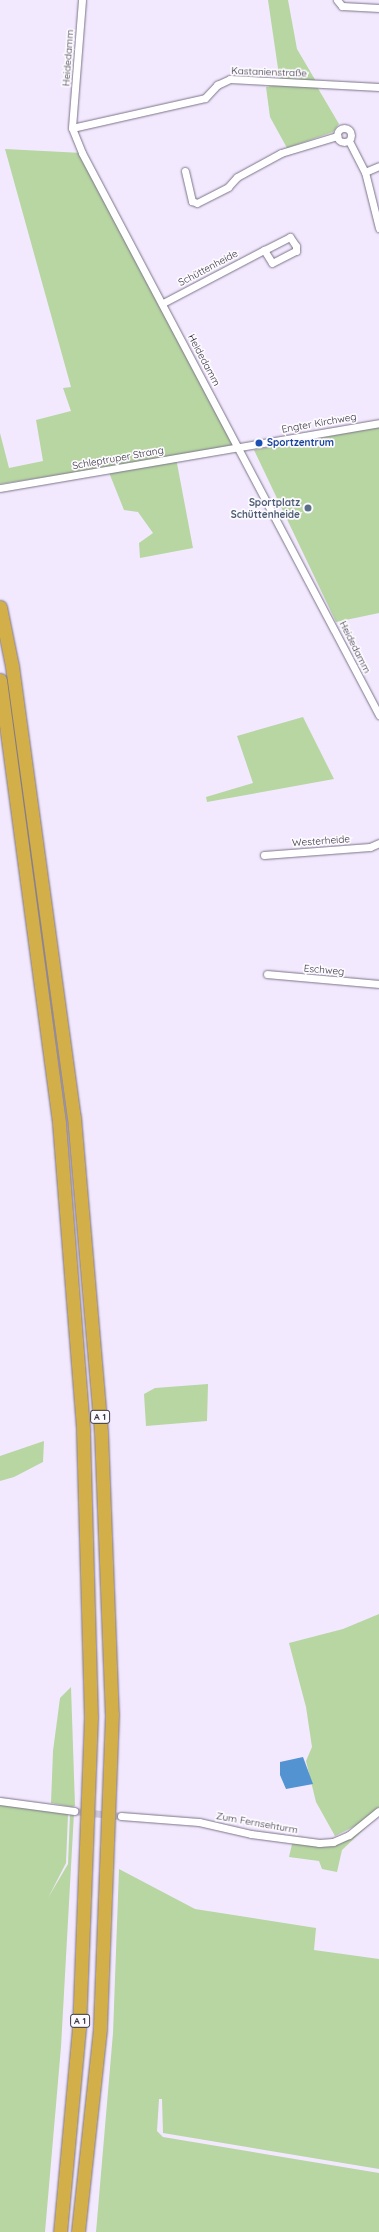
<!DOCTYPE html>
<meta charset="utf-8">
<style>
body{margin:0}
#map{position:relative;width:379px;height:2232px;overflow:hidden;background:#f2e9fe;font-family:Quicksand,sans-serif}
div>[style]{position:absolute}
.green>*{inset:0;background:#b7d6a2}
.water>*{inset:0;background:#5393d2}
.minor-tunnel>*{height:7px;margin-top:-3.5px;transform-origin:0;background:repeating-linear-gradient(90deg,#cdc5d8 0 7px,transparent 0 10.5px)}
.roads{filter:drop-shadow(0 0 1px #7c7389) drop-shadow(0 0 1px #7c7389)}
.minor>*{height:7px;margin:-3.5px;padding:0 3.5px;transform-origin:3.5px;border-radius:3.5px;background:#fff}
.minor>.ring{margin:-3.5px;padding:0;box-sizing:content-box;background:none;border:7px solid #fff;border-radius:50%}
.motorway>*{height:13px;margin:-6.5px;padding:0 6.5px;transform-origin:6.5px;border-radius:6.5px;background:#d2af48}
.dots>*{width:11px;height:11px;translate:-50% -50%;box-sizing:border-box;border:2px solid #fcfaff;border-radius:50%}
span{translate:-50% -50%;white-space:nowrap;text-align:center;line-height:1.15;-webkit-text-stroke:3.5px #fcfaff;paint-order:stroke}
.shield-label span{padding:1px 3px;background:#fcfaff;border:1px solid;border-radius:3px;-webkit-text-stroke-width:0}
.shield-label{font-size:9px;color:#39353e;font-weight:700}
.street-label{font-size:10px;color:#39353e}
.transit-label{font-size:10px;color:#164399;font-weight:700}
.left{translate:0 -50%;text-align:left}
.service-label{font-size:10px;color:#4e5e75;font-weight:700}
.right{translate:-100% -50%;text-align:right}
</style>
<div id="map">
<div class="green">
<i style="clip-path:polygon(268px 0,288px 0,297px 49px,317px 83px,280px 82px)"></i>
<i style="clip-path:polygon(280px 84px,316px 85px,339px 124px,333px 132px,287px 148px,270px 117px,266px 87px)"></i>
<i style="clip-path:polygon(5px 149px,82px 153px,239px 447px,0 484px,0 433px,9px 468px,43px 461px,36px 420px,71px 411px,63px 388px,71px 387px)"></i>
<i style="clip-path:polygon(379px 427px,379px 613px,336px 622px,254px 450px)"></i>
<i style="clip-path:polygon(176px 458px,193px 548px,140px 558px,139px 543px,153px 533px,138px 512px,124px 510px,108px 470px)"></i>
<i style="clip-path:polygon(303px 717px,334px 779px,207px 802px,206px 797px,253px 783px,237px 736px)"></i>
<i style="clip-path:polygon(208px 1384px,207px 1421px,146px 1426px,144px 1394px,155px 1388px)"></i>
<i style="clip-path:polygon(44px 1441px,43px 1462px,14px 1477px,0 1481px,0 1456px)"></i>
<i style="clip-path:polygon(379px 1614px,379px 1807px,361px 1823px,335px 1836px,316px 1802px,306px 1761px,312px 1747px,306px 1707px,289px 1643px,343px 1629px)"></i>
<i style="clip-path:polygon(71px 1687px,75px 1806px,72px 1807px,51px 1803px,53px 1751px,60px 1698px)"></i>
<i style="clip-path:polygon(0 1805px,68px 1814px,66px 1863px,48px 1898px,68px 1864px,70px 1814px,74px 1813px,61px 2047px,45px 2232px,0 2232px)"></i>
<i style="clip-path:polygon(378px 1816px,342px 1850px,337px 1872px,322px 1869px,319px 1861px,289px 1857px,292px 1844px,336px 1844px)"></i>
<i style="clip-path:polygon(119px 1869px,195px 1909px,316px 1928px,314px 1950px,379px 1959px,379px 2169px,163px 2133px,162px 2099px,159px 2099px,157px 2131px,163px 2137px,379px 2173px,379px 2232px,96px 2232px,113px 2033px)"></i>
</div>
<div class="water">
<i style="clip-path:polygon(303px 1757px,313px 1784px,286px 1789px,280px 1775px,280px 1762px)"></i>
</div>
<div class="minor-tunnel">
<i style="left:74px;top:1811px;width:47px;rotate:6.1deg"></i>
</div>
<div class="roads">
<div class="minor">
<i style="left:82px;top:0;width:128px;rotate:94.5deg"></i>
<i style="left:72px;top:128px;width:27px;rotate:68deg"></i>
<i style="left:82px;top:153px;width:636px;rotate:62.14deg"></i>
<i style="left:337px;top:0;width:8px;rotate:50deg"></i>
<i style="left:342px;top:6px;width:37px;rotate:3deg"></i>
<i class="ring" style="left:337px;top:128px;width:7px;height:7px"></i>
<i style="left:72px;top:128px;width:136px;rotate:-12.7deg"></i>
<i style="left:205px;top:98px;width:18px;rotate:-47deg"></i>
<i style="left:217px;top:85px;width:14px;rotate:-25deg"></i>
<i style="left:230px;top:79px;width:149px;rotate:3.1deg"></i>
<i style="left:349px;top:141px;width:35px;rotate:63deg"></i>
<i style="left:365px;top:172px;width:58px;rotate:76deg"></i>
<i style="left:185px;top:171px;width:31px;rotate:77deg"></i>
<i style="left:192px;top:201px;width:5px;rotate:22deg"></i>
<i style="left:197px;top:203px;width:35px;rotate:-27deg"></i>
<i style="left:228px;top:187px;width:13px;rotate:-48deg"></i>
<i style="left:237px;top:177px;width:50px;rotate:-28.6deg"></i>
<i style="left:281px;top:153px;width:59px;rotate:-16.9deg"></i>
<i style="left:365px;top:172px;width:15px;rotate:-23deg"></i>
<i style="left:163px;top:303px;width:114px;rotate:-27.7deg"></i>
<i style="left:264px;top:250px;width:15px;rotate:58deg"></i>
<i style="left:272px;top:263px;width:27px;rotate:-27deg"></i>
<i style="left:296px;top:251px;width:5px;rotate:-90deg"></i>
<i style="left:296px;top:246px;width:11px;rotate:-124deg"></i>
<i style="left:290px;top:237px;width:29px;rotate:153deg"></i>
<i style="left:0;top:488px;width:385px;rotate:-9.7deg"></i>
<i style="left:264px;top:855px;width:106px;rotate:-4.3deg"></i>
<i style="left:370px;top:847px;width:10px;rotate:-24deg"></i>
<i style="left:267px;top:974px;width:112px;rotate:5.1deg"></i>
<i style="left:0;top:1801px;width:75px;rotate:7.7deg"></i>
<i style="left:121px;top:1816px;width:78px;rotate:4.4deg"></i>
<i style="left:199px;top:1822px;width:53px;rotate:13deg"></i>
<i style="left:251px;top:1834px;width:69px;rotate:7.5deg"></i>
<i style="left:319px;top:1843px;width:14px;rotate:-4deg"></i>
<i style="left:333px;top:1842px;width:17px;rotate:-24deg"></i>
<i style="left:349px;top:1835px;width:38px;rotate:-39deg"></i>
</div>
<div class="motorway">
<i style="left:0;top:607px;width:60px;rotate:78.5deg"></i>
<i style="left:12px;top:666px;width:455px;rotate:82.2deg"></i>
<i style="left:74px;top:1117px;width:316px;rotate:85.1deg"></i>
<i style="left:101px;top:1432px;width:282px;rotate:87.8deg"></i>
<i style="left:112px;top:1714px;width:315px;rotate:92.2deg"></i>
<i style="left:100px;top:2029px;width:204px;rotate:96.2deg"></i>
<i style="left:0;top:680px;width:447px;rotate:82.4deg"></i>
<i style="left:59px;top:1123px;width:309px;rotate:85.5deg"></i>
<i style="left:83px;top:1431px;width:286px;rotate:88.4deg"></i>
<i style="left:91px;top:1717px;width:311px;rotate:92.2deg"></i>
<i style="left:79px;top:2028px;width:205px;rotate:95.3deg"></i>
</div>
</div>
<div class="dots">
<i style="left:259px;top:443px;background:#1a4fb4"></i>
<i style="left:308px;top:508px;background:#5c6f8a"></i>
</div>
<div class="shield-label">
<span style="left:100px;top:1417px">A 1</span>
<span style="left:80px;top:2021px">A 1</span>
</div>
<div class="street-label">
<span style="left:68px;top:58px;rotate:-86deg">Heidedamm</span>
<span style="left:269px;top:72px;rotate:2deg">Kastanienstraße</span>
<span style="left:208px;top:268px;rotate:-28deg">Schüttenheide</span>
<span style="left:204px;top:360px;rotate:62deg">Heidedamm</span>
<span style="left:319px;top:423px;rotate:-10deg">Engter Kirchweg</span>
<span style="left:118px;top:458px;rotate:-10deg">Schleptruper Strang</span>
<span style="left:355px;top:647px;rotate:63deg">Heidedamm</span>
<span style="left:321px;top:841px;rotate:-4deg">Westerheide</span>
<span style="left:324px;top:970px;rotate:5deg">Eschweg</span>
<span style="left:257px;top:1823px;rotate:10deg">Zum Fernsehturm</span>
</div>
<div class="transit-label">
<span class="left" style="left:267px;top:443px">Sportzentrum</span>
</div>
<div class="service-label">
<span class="right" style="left:300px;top:508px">Sportplatz<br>Schüttenheide</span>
</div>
</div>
